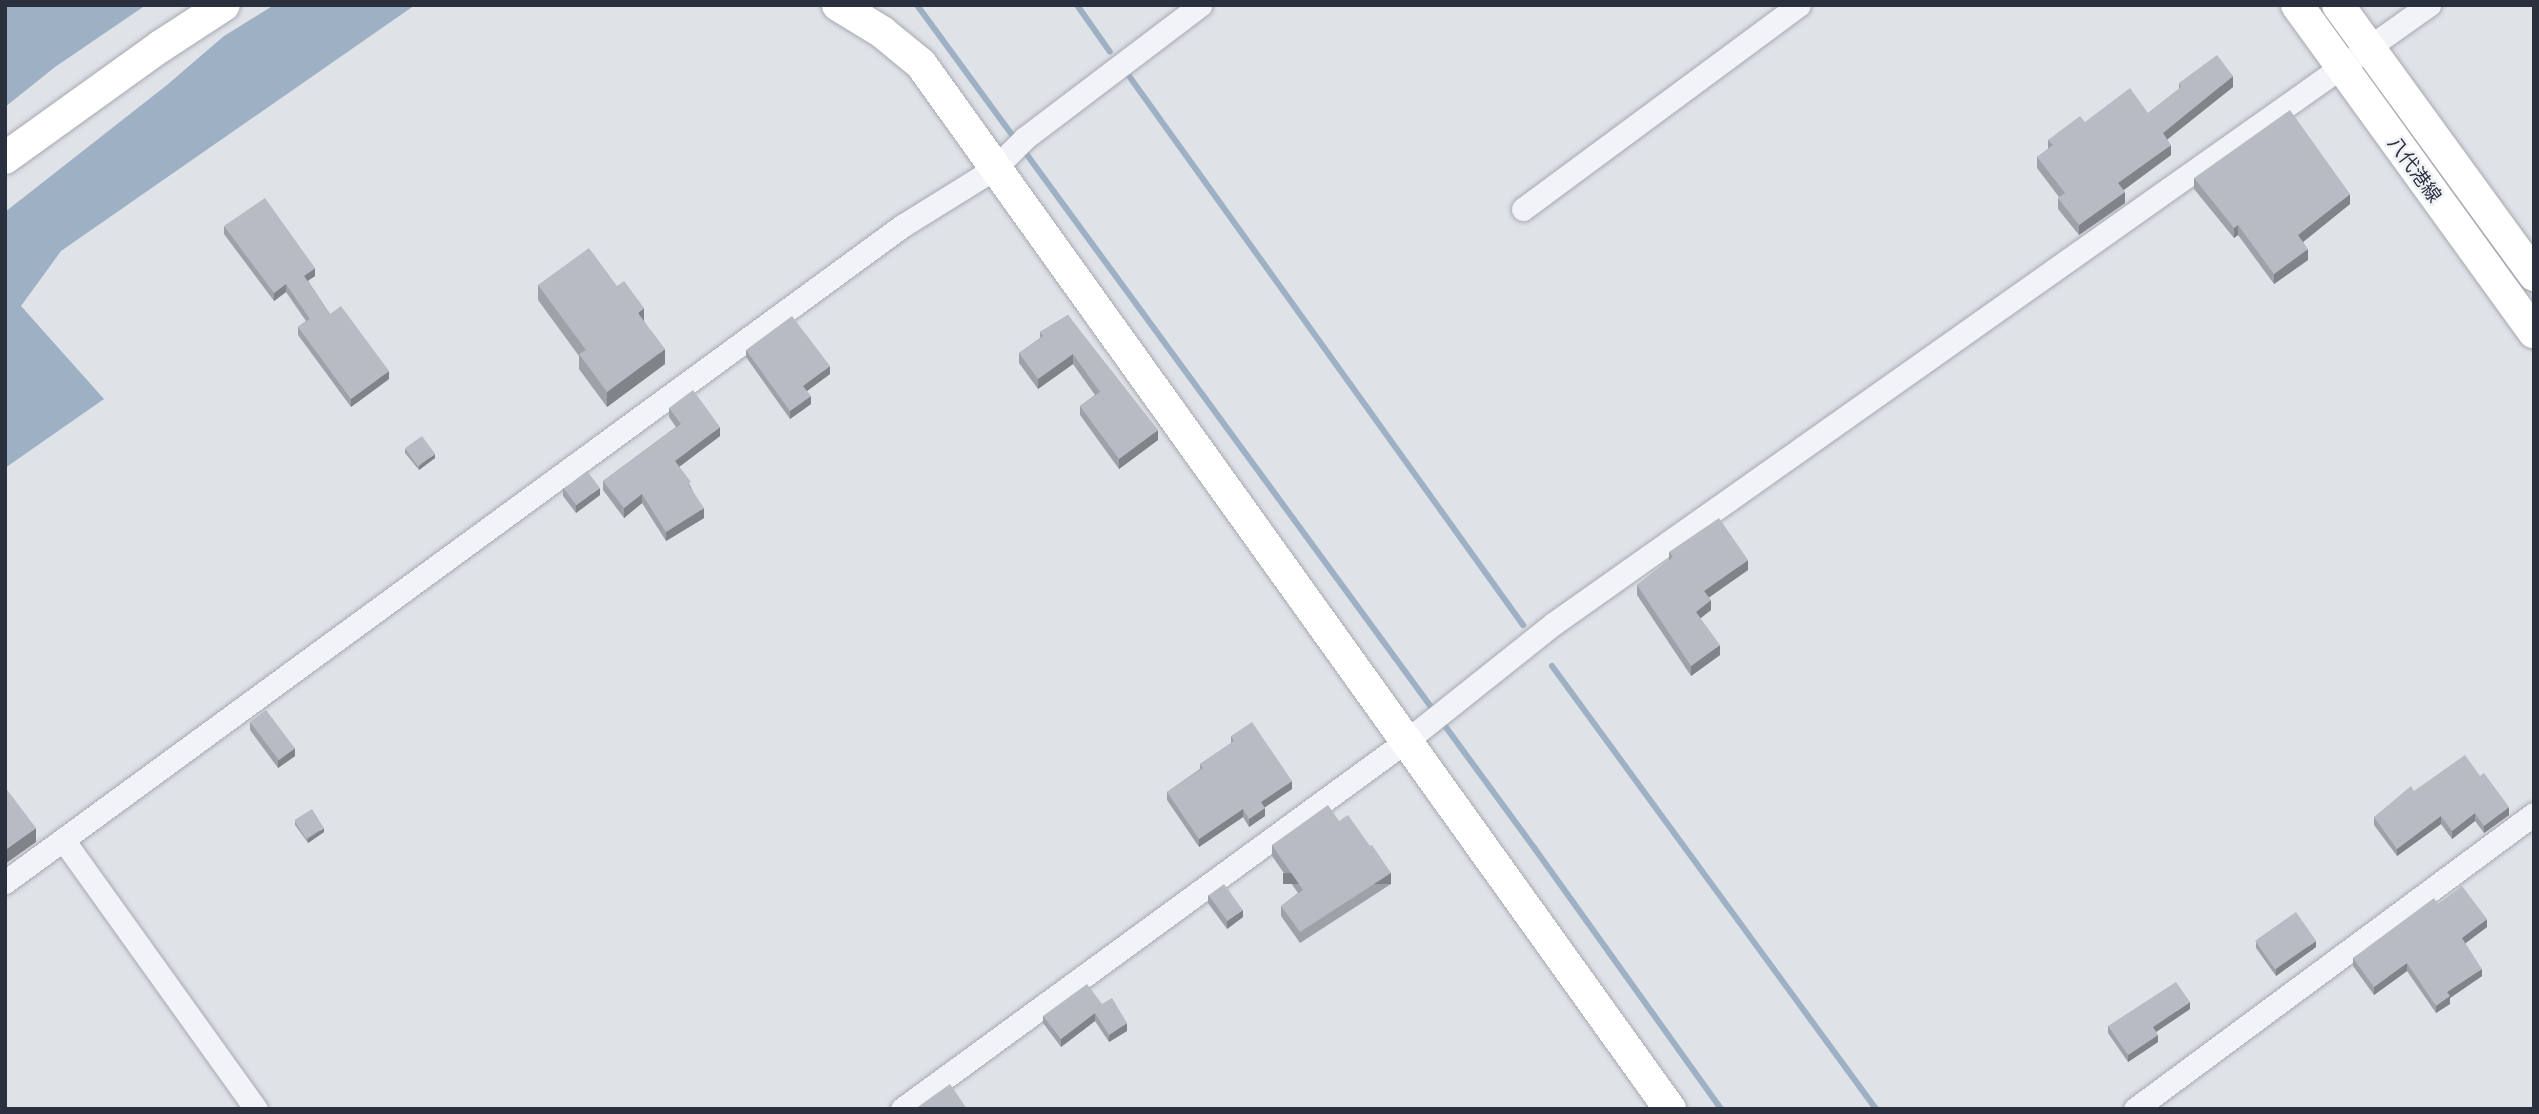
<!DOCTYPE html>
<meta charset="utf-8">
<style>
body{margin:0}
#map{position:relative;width:2539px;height:1114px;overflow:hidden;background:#dfe2e7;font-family:Commissioner,"Noto Sans JP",sans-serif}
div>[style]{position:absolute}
.water>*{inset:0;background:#9db0c4}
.stream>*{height:6px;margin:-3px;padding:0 3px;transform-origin:3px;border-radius:3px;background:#9db0c4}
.roads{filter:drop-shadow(0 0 2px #a5a9b1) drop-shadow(0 0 2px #a5a9b1)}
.street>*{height:23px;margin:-11.5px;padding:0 11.5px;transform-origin:11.5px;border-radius:11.5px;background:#f2f3f6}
.secondary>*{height:32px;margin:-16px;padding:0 16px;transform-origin:16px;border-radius:16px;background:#fff}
.wall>*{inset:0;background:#9da2a9}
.shaded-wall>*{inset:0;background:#808489;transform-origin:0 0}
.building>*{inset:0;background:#b7bcc4;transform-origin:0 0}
span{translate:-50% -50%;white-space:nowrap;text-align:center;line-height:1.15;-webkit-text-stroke:5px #eff1f5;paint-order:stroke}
.street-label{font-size:19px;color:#2a303d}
.frame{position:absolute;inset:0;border:7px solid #2a303d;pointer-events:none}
</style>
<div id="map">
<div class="water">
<i style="clip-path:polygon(5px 5px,146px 5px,55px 67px,5px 107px)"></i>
<i style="clip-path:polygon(274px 5px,415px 5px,61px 251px,21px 306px,104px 399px,5px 468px,5px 212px,167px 85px,224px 36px)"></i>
</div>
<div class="stream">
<i style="left:917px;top:5px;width:166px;rotate:53.8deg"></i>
<i style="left:1077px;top:5px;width:57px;rotate:54.9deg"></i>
<i style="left:1129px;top:76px;width:676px;rotate:54.33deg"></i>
<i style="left:1022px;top:148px;width:869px;rotate:53.8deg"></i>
<i style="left:1535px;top:849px;width:320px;rotate:54.4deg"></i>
<i style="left:1552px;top:666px;width:549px;rotate:53.82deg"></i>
</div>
<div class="roads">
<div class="street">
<i style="left:1523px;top:209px;width:343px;rotate:-36.5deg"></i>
<i style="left:64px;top:841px;width:330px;rotate:54.4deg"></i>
<i style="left:5px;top:882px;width:1111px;rotate:-36.18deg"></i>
<i style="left:902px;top:226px;width:108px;rotate:-31.8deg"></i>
<i style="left:994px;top:169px;width:44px;rotate:-45deg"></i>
<i style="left:1025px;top:138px;width:220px;rotate:-37.2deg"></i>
<i style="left:902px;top:1109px;width:624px;rotate:-36.14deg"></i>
<i style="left:1406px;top:741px;width:188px;rotate:-38.5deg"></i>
<i style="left:1553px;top:624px;width:1073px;rotate:-35.25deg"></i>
<i style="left:2135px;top:1109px;width:496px;rotate:-36.5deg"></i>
</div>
<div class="secondary">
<i style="left:838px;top:5px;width:52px;rotate:31.5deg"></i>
<i style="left:882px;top:32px;width:50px;rotate:39.4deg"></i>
<i style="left:921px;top:64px;width:1286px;rotate:54.37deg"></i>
<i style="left:2297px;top:5px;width:404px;rotate:54.1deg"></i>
<i style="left:2338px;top:5px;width:334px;rotate:54deg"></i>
<i style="left:5px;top:158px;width:192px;rotate:-35.7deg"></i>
<i style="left:161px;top:46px;width:75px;rotate:-33.1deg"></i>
</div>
</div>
<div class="wall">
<i style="clip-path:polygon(2179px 83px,2233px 87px,2167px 139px,2171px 155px,2124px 190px,2125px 203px,2079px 235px,2058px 209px,2058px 198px,2059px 197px,2037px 168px,2037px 157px,2048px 149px,2048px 140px,2085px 122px,2148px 113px,2179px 89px)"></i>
<i style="clip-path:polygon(2194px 178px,2350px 204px,2303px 242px,2308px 260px,2274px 284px,2238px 235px,2234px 238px,2194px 189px)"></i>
<i style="clip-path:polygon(224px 226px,315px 276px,308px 281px,330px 314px,389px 379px,351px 407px,298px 335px,298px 327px,306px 321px,286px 292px,274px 301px,224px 234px)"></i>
<i style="clip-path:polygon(538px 285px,617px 286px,644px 321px,665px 364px,607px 407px,579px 369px,579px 356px,538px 300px)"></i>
<i style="clip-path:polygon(1068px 315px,1158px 440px,1119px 469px,1080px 415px,1080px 406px,1095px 395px,1073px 364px,1038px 389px,1019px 363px,1019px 353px,1040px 338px,1040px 332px)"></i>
<i style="clip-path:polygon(746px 350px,830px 374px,807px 391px,811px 404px,790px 419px,746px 357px)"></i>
<i style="clip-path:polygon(669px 408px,720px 436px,679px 467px,691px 487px,704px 518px,666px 541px,642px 503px,624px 518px,603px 490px,603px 481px,676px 427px,669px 417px)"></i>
<i style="clip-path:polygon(405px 449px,435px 458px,419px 470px,405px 453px)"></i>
<i style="clip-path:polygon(563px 488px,600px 495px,576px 513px,563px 496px)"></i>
<i style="clip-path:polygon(1669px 552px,1748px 570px,1709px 597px,1711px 610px,1700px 618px,1720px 655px,1691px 676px,1637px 595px,1637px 585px,1669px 560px)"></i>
<i style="clip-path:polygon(250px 722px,295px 756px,278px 768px,250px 730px)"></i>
<i style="clip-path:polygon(1231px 736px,1292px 789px,1264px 807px,1265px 816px,1249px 827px,1243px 817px,1199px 847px,1167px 800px,1167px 792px,1200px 769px,1200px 764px,1231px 743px)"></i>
<i style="clip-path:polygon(2414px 791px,2509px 815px,2484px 833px,2475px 821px,2452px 839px,2441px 824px,2397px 856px,2374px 825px,2374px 817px)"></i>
<i style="clip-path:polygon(295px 821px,324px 832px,308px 843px,295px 825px)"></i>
<i style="clip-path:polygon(1339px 821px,1391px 884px,1300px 943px,1281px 916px,1281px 906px,1298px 893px,1272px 856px,1272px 845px)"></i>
<i style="clip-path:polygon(1208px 895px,1243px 917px,1227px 929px,1208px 903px)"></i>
<i style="clip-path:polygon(2438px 904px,2487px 927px,2465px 943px,2482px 976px,2450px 998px,2450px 1004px,2436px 1013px,2407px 971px,2374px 995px,2353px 966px,2353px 958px)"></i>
<i style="clip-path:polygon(2256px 942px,2316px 947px,2276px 976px,2256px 948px)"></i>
<i style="clip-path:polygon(1102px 1004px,1127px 1031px,1109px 1042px,1095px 1021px,1061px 1047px,1043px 1023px,1043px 1016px)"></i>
<i style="clip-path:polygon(2190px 1009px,2156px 1032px,2158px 1042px,2128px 1062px,2108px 1033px,2108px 1026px)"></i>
</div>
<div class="shaded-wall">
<i style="clip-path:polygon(2233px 76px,2233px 87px,2163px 143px,2163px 133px)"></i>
<i style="clip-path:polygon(2171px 145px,2171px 155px,2118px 194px,2118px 183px)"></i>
<i style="clip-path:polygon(2125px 192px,2125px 203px,2079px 235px,2079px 225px)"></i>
<i style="clip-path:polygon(2350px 194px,2350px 204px,2298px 246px,2298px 235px)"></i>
<i style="clip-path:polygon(2238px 225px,2238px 235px,2234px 238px,2234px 228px)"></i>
<i style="clip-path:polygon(2308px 249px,2308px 260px,2274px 284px,2274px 274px)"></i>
<i style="clip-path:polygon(315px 268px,315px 276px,304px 283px,304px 276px)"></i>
<i style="clip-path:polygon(286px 284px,286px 292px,274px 301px,274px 293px)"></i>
<i style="clip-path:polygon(644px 308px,644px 323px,638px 313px)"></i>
<i style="clip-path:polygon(665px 349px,665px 364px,607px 407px,607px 392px)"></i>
<i style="clip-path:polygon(1073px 354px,1073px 364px,1038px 389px,1038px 379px)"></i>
<i style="clip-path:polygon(830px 366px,830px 374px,803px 394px,803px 386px)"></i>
<i style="clip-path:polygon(389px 371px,389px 379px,351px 407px,351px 399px)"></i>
<i style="clip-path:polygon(811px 396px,811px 404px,790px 419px,790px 411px)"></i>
<i style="clip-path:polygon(720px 427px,720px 436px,675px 470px,675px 461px)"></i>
<i style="clip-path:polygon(1158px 430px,1158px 440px,1119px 469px,1119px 459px)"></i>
<i style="clip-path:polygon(435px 454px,435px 458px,419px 470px,419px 466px)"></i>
<i style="clip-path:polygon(600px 488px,600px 495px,576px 513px,576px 505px)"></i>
<i style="clip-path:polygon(642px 494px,642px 503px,624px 518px,624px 508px)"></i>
<i style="clip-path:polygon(704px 508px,704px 518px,666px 541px,666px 532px)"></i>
<i style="clip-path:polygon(1748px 560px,1748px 570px,1704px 601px,1704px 591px)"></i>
<i style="clip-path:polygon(1711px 600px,1711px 610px,1696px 622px,1696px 612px)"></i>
<i style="clip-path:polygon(1720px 645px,1720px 655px,1691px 676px,1691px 666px)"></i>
<i style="clip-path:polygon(295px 748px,295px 756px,278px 768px,278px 760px)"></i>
<i style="clip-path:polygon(1292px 781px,1292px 789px,1261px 810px,1261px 802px)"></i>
<i style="clip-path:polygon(2509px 807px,2509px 815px,2484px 833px,2484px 826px)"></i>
<i style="clip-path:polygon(1265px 808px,1265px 816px,1249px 827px,1249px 819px)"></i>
<i style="clip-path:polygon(1243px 809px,1243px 817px,1199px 847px,1199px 839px)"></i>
<i style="clip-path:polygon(2475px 813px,2475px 821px,2452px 839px,2452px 831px)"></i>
<i style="clip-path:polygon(2441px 816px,2441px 824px,2397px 856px,2397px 849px)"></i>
<i style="clip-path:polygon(36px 828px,36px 842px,5px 864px,5px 850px)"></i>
<i style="clip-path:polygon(324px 828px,324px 832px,308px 843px,308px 839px)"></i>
<i style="left:1391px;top:873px;width:11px;height:108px;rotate:90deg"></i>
<i style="clip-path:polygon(1243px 910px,1243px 917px,1227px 929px,1227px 921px)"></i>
<i style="clip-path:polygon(2487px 919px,2487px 927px,2462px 946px,2462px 938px)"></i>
<i style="clip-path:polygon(2316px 941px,2316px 947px,2276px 976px,2276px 969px)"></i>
<i style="clip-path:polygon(2407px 963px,2407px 971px,2374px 995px,2374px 987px)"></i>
<i style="clip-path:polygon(2482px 969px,2482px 976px,2450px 998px,2450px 1004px,2436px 1013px,2436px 1006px,2447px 992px)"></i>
<i style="clip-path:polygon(2190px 1002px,2190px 1009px,2153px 1034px,2153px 1027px)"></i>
<i style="clip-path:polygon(1095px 1013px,1095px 1021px,1061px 1047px,1061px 1039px)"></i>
<i style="clip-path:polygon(1127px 1023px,1127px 1031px,1109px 1042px,1109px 1035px)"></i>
<i style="clip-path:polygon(2158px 1035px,2158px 1042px,2128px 1062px,2128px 1055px)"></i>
</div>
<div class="building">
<i style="clip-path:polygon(2217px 55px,2233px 76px,2163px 133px,2171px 145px,2118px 183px,2125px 192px,2079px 225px,2058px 198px,2065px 193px,2037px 157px,2053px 145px,2048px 140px,2080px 116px,2085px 122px,2130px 88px,2148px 113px,2181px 87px,2179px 83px)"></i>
<i style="clip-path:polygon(2290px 110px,2350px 194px,2298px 235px,2308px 249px,2274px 274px,2238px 225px,2234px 228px,2194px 178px)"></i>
<i style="clip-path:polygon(265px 198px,315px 268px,304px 276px,330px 314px,341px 306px,389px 371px,351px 399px,298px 327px,310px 319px,286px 284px,274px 293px,224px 226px)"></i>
<i style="clip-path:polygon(589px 248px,617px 286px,624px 281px,644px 308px,638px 313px,665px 349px,607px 392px,579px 354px,586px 350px,538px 285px)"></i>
<i style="clip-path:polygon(1068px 315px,1158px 430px,1119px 459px,1080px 406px,1100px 392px,1073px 354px,1038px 379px,1019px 353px,1043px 336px,1040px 332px)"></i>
<i style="clip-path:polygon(792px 316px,830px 366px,803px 386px,811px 396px,790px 411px,746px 350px)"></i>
<i style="clip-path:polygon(693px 390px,720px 427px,675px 461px,691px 482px,688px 484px,704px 508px,666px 532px,642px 494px,624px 508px,603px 481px,681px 424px,669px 408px)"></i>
<i style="left:422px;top:436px;width:22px;height:21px;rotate:54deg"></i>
<i style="left:587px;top:471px;width:21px;height:29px;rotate:53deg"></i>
<i style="clip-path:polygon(1719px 518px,1748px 560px,1704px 591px,1711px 600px,1696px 612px,1720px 645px,1691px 666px,1637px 585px,1673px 557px,1669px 552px)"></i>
<i style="left:266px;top:710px;width:48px;height:20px;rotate:53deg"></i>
<i style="clip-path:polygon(1252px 722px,1292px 781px,1261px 802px,1265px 808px,1249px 819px,1243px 809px,1199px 839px,1167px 792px,1203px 768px,1200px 764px,1234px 741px,1231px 736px)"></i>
<i style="clip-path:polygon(2465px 755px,2480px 776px,2484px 773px,2509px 807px,2484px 826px,2475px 813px,2452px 831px,2441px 816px,2397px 849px,2374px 817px,2411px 786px,2414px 791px)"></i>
<i style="clip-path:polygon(5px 787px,36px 828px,5px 850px)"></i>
<i style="clip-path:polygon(1328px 805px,1339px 821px,1348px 815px,1370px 846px,1372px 845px,1391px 873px,1300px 932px,1281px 906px,1303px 890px,1272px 845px)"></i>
<i style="left:312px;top:809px;width:22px;height:21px;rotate:58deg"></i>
<i style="left:1224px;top:884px;width:32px;height:19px;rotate:54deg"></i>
<i style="clip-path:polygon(2462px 886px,2487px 919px,2462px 938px,2482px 969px,2447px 992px,2450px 996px,2436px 1006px,2407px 963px,2374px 987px,2353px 958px,2434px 898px,2438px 904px)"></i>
<i style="left:2296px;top:912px;width:35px;height:50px;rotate:55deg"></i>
<i style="clip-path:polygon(2176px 982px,2190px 1002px,2153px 1027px,2158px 1035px,2128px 1055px,2108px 1026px)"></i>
<i style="clip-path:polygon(1087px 984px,1102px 1004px,1112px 998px,1127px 1023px,1109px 1035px,1095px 1013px,1061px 1039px,1043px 1016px)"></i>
<i style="clip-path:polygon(950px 1084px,967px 1109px,915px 1109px)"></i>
</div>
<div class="street-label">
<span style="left:2415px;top:169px;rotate:54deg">八代港線</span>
</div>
<div class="frame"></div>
</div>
